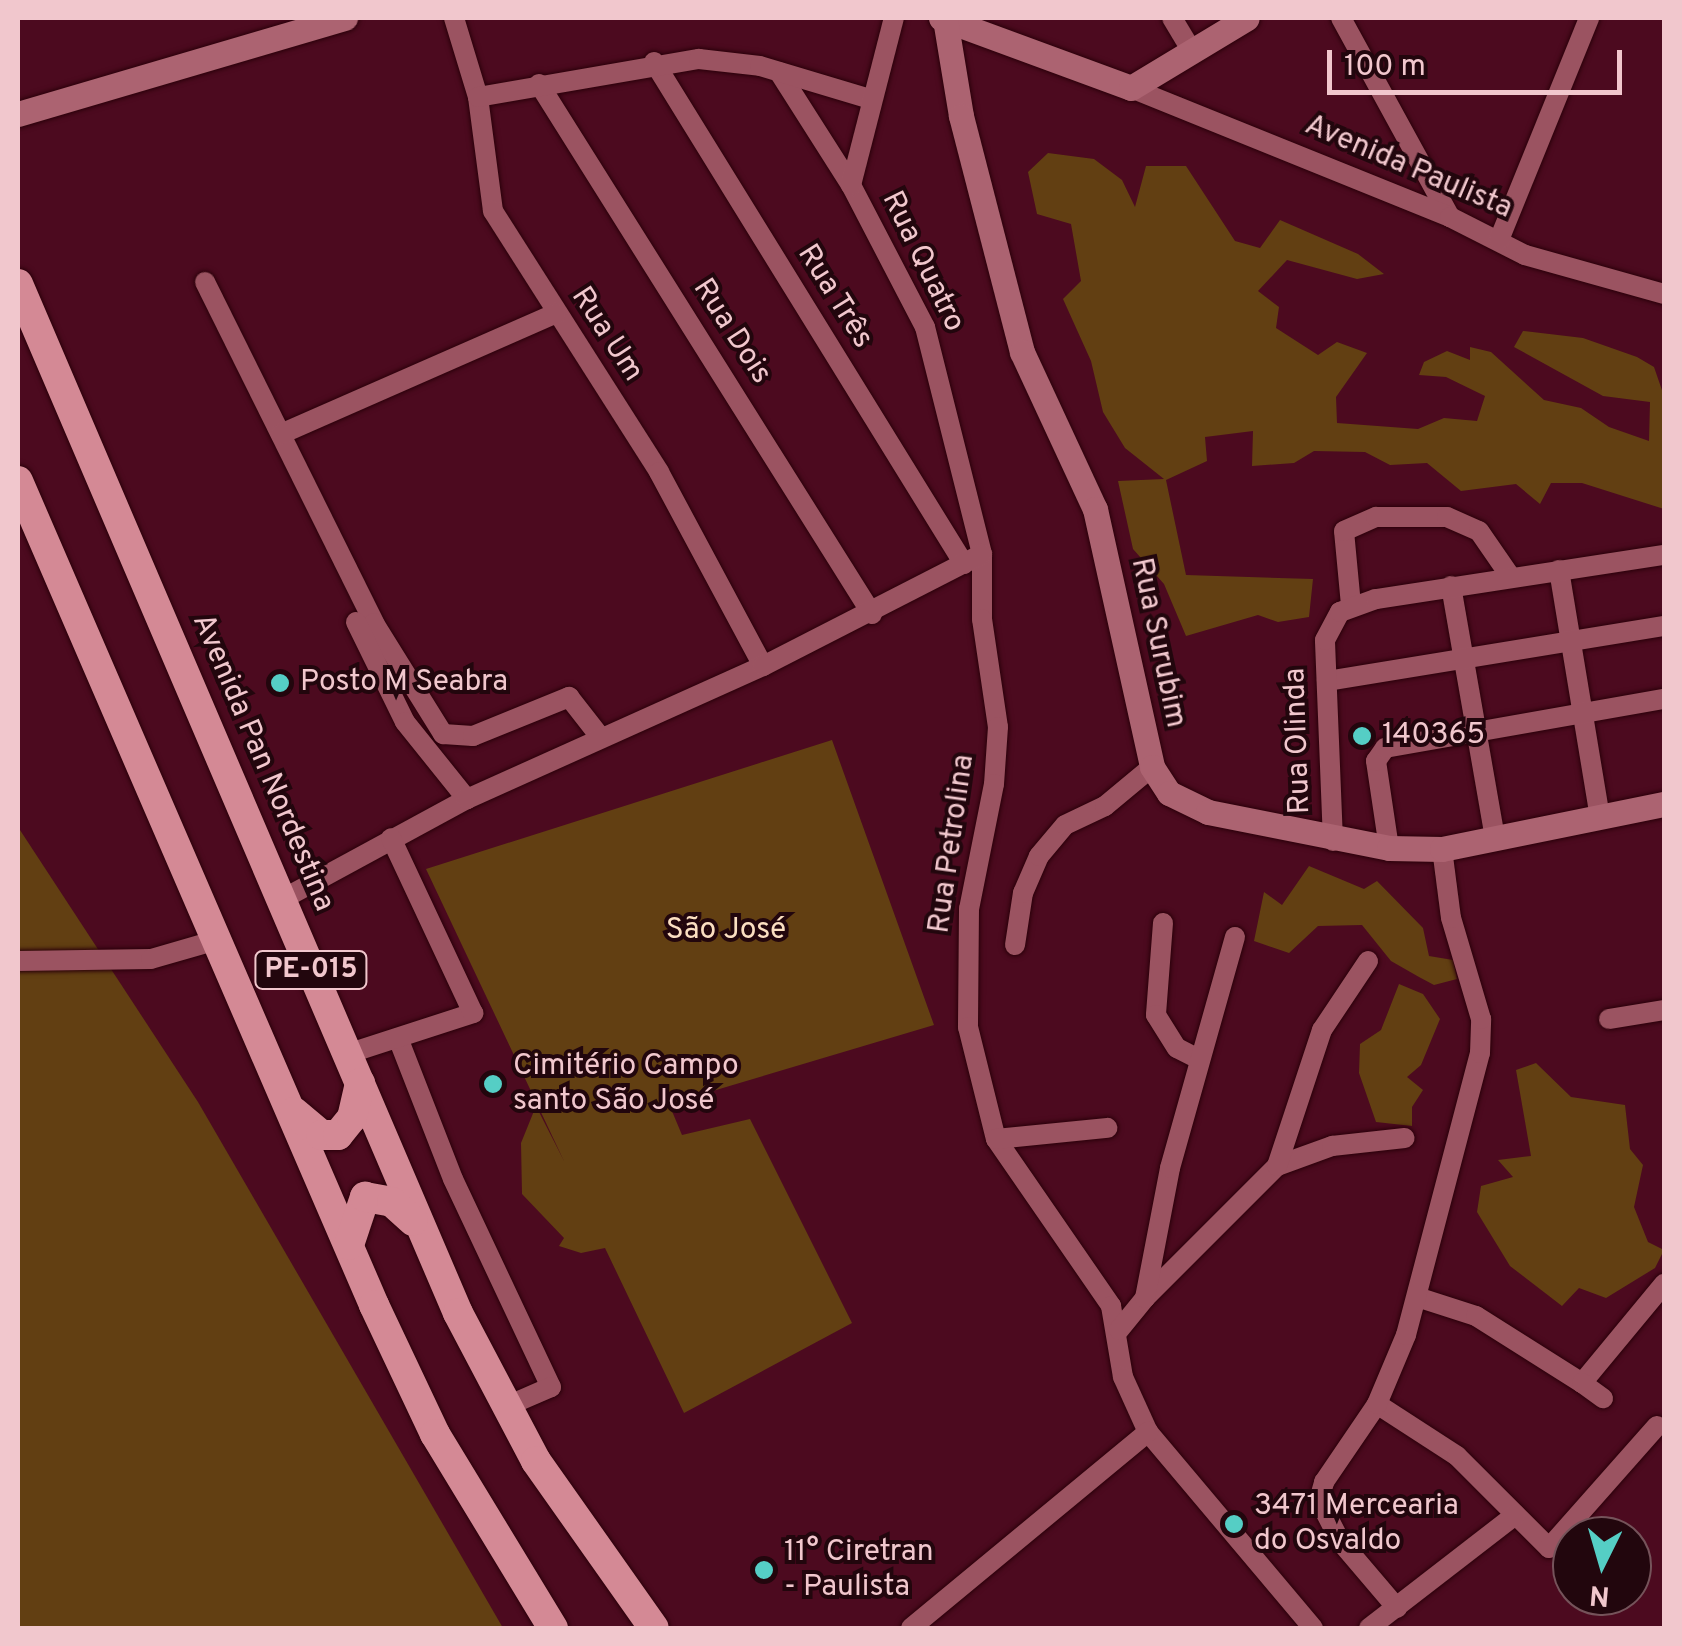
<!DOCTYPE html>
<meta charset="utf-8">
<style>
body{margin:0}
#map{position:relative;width:1682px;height:1646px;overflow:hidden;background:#4c0a1f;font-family:Overpass,sans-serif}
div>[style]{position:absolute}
.green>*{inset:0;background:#623f12}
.roads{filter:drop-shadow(0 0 2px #2a000a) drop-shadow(0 0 2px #2a000a)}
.street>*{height:20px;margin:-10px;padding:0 10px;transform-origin:10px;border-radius:10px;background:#9b5361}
.secondary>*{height:25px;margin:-12.5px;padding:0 12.5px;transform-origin:12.5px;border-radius:12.5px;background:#ac6371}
.highway>*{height:30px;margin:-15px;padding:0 15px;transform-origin:15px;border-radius:15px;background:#d48995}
.dots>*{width:28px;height:28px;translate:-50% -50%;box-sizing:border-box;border:5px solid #22060d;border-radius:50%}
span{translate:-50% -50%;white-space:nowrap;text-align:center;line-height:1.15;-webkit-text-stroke:8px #22060d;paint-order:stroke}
.shield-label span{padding:2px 8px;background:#22060d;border:2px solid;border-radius:8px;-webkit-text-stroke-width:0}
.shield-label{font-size:28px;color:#f1c7cd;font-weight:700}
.street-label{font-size:30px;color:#f1c7cd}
.poi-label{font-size:30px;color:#f1c7cd}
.left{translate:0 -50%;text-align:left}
.park-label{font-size:30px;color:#fbdfc1}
.frame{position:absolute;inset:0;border:20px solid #f1c7cd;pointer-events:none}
.north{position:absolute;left:1552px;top:1516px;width:100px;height:100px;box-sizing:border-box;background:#22060d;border:2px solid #75535a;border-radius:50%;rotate:185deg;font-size:28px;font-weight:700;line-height:40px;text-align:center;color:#f1c7cd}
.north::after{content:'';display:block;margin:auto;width:35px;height:45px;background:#55cec5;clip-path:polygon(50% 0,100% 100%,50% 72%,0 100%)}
.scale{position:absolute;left:1327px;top:50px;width:295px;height:45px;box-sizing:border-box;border:5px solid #f1c7cd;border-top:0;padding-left:12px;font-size:30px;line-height:35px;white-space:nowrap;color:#f1c7cd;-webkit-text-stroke:8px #22060d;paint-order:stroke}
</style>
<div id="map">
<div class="green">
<i style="clip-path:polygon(1048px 153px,1094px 159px,1122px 180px,1135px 207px,1146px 166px,1186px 166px,1235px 241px,1260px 248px,1280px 220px,1358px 254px,1384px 274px,1357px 279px,1287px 260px,1258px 291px,1279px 307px,1276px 328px,1318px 355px,1337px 342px,1367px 353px,1336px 397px,1337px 423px,1418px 429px,1444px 418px,1477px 421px,1485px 396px,1446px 377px,1419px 375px,1424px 362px,1447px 351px,1470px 360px,1470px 347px,1491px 352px,1544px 400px,1581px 408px,1609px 427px,1649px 441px,1650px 402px,1603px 396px,1514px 347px,1523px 331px,1583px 338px,1637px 357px,1654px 367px,1664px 396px,1664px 509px,1582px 483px,1551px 483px,1540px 504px,1516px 484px,1461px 491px,1427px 463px,1390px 465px,1365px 452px,1314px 451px,1294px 463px,1252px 466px,1253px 431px,1205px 437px,1207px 461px,1166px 480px,1186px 575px,1313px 579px,1309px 617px,1278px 622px,1258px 615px,1186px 636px,1164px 584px,1133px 549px,1118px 481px,1164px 479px,1125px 448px,1103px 412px,1091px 361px,1063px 299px,1081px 281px,1071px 224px,1037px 214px,1028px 172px)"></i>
<i style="clip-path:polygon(832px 740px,934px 1025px,669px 1104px,682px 1135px,750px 1119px,852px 1323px,684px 1413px,605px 1248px,581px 1253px,559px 1246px,564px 1238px,522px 1194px,521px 1143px,536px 1106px,564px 1161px,426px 869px)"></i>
<i style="clip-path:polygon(18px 827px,198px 1102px,503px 1628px,18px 1628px)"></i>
<i style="clip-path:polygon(1309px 866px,1364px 889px,1377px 881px,1423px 928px,1429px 956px,1453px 960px,1457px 979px,1434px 985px,1419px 977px,1391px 961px,1362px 925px,1318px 926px,1289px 953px,1254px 941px,1264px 892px,1282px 905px)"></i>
<i style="clip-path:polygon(1399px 984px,1423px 994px,1440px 1019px,1421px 1065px,1407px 1077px,1423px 1090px,1412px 1107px,1412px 1126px,1376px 1122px,1359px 1073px,1360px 1044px,1381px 1030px)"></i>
<i style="clip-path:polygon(1536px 1063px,1571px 1097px,1625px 1105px,1630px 1149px,1643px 1165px,1634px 1207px,1648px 1242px,1664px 1250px,1655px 1268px,1606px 1298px,1579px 1288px,1562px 1306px,1510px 1266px,1477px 1212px,1481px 1186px,1513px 1177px,1498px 1160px,1531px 1156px,1516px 1070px)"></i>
</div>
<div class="roads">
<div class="street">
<i style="left:454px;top:18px;width:83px;rotate:73.1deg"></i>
<i style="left:478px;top:97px;width:115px;rotate:82.5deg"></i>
<i style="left:493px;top:211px;width:309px;rotate:57.5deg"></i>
<i style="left:659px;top:472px;width:220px;rotate:61.8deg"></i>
<i style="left:1172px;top:18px;width:39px;rotate:59deg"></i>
<i style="left:1341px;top:18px;width:227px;rotate:61.3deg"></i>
<i style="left:654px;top:62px;width:590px;rotate:58.3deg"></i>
<i style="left:779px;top:72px;width:134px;rotate:57.5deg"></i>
<i style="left:851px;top:185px;width:160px;rotate:62.5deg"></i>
<i style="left:925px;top:327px;width:234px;rotate:75.9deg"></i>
<i style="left:982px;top:554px;width:65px;rotate:90deg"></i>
<i style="left:982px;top:619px;width:109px;rotate:81.6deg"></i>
<i style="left:998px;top:727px;width:57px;rotate:94deg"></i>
<i style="left:994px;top:784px;width:127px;rotate:101.3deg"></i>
<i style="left:969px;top:909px;width:118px;rotate:90.5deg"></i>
<i style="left:968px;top:1027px;width:115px;rotate:76deg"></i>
<i style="left:996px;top:1139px;width:203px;rotate:55.4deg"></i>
<i style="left:1111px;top:1306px;width:72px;rotate:80.4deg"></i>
<i style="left:1123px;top:1377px;width:60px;rotate:65.6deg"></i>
<i style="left:1148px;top:1432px;width:256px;rotate:49.9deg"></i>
<i style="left:539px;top:84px;width:626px;rotate:57.86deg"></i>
<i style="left:1131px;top:88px;width:344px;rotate:22deg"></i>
<i style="left:1450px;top:217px;width:84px;rotate:26.9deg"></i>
<i style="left:1525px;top:255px;width:144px;rotate:15.7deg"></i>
<i style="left:478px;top:97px;width:224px;rotate:-9.8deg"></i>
<i style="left:699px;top:59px;width:61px;rotate:6.5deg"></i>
<i style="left:760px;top:66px;width:115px;rotate:16.7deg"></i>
<i style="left:851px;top:185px;width:172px;rotate:-75.6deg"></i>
<i style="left:1499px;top:240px;width:240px;rotate:-67.9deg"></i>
<i style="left:205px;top:282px;width:381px;rotate:63.6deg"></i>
<i style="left:374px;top:623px;width:131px;rotate:58.1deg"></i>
<i style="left:443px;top:734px;width:30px;rotate:4deg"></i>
<i style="left:473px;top:736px;width:104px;rotate:-22.1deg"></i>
<i style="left:569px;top:697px;width:52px;rotate:52deg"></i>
<i style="left:281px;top:434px;width:300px;rotate:-23.7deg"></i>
<i style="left:1559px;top:570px;width:251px;rotate:80.6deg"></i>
<i style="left:1451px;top:586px;width:257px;rotate:80.1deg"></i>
<i style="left:1351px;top:605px;width:74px;rotate:-95.4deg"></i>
<i style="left:1344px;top:531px;width:35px;rotate:-24deg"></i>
<i style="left:1376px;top:517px;width:71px"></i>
<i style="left:1447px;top:517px;width:35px;rotate:24deg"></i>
<i style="left:1479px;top:531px;width:55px;rotate:55.4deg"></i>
<i style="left:356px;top:622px;width:111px;rotate:63.9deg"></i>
<i style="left:405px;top:722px;width:99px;rotate:51.2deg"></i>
<i style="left:1327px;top:681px;width:341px;rotate:-9.3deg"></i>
<i style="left:1333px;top:841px;width:201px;rotate:-92.3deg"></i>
<i style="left:1325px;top:640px;width:32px;rotate:-62deg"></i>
<i style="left:1340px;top:612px;width:38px;rotate:-20deg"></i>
<i style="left:1376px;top:599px;width:291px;rotate:-8.7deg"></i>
<i style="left:1389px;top:848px;width:88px;rotate:-98.5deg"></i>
<i style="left:1376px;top:761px;width:16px;rotate:-55deg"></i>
<i style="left:1385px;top:748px;width:283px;rotate:-10deg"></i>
<i style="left:281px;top:900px;width:212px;rotate:-28.5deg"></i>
<i style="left:467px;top:799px;width:325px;rotate:-24.2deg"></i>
<i style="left:763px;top:666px;width:246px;rotate:-27.1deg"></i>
<i style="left:1163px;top:923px;width:92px;rotate:94.4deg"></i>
<i style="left:1156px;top:1015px;width:39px;rotate:58deg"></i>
<i style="left:1177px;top:1048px;width:25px;rotate:27deg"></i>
<i style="left:1015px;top:945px;width:53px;rotate:-81.3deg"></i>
<i style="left:1023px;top:893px;width:40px;rotate:-66.6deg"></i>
<i style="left:1039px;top:856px;width:40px;rotate:-50deg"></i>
<i style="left:1065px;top:825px;width:44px;rotate:-25.4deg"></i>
<i style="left:1105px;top:806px;width:61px;rotate:-39.7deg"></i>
<i style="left:18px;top:961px;width:133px;rotate:-0.9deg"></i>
<i style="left:151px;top:959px;width:69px;rotate:-16.1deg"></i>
<i style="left:1609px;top:1019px;width:56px;rotate:-9.3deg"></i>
<i style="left:398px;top:1038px;width:151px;rotate:68.7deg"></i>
<i style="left:453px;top:1179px;width:230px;rotate:64.8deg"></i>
<i style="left:551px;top:1387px;width:48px;rotate:156.6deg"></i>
<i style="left:347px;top:1054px;width:133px;rotate:-18deg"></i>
<i style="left:473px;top:1013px;width:193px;rotate:-115.1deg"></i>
<i style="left:996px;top:1139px;width:112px;rotate:-5.7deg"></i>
<i style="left:1277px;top:1166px;width:59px;rotate:-20deg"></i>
<i style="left:1332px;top:1146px;width:73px;rotate:-6.3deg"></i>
<i style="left:1417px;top:1297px;width:62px;rotate:17.9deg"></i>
<i style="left:1476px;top:1316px;width:125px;rotate:32.3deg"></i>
<i style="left:1582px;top:1383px;width:129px;rotate:-50.4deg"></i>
<i style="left:1145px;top:1298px;width:187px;rotate:-45deg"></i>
<i style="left:1277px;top:1166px;width:143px;rotate:-71.7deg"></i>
<i style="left:1322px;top:1030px;width:83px;rotate:-56.3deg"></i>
<i style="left:1119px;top:1330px;width:41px;rotate:-50.9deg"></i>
<i style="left:1145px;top:1298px;width:132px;rotate:-79.1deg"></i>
<i style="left:1170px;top:1168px;width:240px;rotate:-74.3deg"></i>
<i style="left:1582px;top:1383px;width:26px;rotate:36deg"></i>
<i style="left:1377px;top:1404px;width:95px;rotate:33deg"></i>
<i style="left:1457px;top:1456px;width:130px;rotate:45deg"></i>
<i style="left:1549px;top:1548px;width:163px;rotate:-48.5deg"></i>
<i style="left:1397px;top:1608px;width:88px;rotate:-130.4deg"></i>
<i style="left:1340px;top:1541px;width:46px;rotate:-117.1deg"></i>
<i style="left:1319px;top:1500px;width:19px;rotate:-74deg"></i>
<i style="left:1324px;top:1482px;width:94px;rotate:-55.8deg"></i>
<i style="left:1377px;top:1404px;width:75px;rotate:-67.2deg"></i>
<i style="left:1406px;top:1335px;width:292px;rotate:-75.3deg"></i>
<i style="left:1480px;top:1053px;width:34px;rotate:-88deg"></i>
<i style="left:1481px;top:1019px;width:105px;rotate:-106.5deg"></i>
<i style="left:1451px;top:918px;width:70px;rotate:-97.4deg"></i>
<i style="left:911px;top:1628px;width:308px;rotate:-39.6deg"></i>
<i style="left:1369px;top:1628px;width:185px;rotate:-37.7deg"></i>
</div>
<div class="secondary">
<i style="left:941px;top:18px;width:202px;rotate:20.2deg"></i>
<i style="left:1131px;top:88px;width:135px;rotate:-31.1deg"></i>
<i style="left:945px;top:19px;width:98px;rotate:80.6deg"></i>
<i style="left:961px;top:116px;width:244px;rotate:75.5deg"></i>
<i style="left:1022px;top:352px;width:173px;rotate:65.1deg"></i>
<i style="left:1095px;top:509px;width:264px;rotate:77.5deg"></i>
<i style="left:1152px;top:767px;width:31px;rotate:57deg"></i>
<i style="left:1169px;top:793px;width:43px;rotate:26deg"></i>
<i style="left:1208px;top:812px;width:185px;rotate:11.2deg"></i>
<i style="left:1389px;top:848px;width:53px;rotate:1.1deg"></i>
<i style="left:1442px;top:849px;width:227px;rotate:-11.5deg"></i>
<i style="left:18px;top:114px;width:341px;rotate:-16.4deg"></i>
</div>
<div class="highway">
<i style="left:18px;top:284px;width:1119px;rotate:66.85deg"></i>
<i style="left:458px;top:1313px;width:167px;rotate:62.2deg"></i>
<i style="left:536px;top:1461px;width:204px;rotate:54.8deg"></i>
<i style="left:18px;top:481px;width:898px;rotate:66.63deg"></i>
<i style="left:374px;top:1305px;width:143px;rotate:64.7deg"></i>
<i style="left:435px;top:1434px;width:227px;rotate:58.7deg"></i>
<i style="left:294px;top:1112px;width:35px;rotate:40deg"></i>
<i style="left:321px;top:1135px;width:17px"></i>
<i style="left:338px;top:1135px;width:22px;rotate:-51deg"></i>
<i style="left:352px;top:1118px;width:36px;rotate:-77deg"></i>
<i style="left:349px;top:1245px;width:51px;rotate:-71.6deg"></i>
<i style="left:365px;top:1197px;width:27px;rotate:10deg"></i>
<i style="left:392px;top:1202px;width:28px;rotate:42deg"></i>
</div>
</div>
<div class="dots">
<i style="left:280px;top:683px;background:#55cec5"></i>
<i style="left:1362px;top:736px;background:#55cec5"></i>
<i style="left:493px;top:1084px;background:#55cec5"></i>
<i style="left:1234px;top:1524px;background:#55cec5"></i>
<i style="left:764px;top:1570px;background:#55cec5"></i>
</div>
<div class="shield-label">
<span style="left:311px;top:970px">PE-015</span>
</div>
<div class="street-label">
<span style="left:1408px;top:168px;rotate:23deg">Avenida Paulista</span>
<span style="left:922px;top:262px;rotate:64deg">Rua Quatro</span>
<span style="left:834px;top:297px;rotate:58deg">Rua Três</span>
<span style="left:731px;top:332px;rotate:57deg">Rua Dois</span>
<span style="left:606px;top:335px;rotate:57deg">Rua Um</span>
<span style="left:1157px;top:643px;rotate:78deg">Rua Surubim</span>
<span style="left:1299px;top:741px;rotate:-92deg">Rua Olinda</span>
<span style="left:262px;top:763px;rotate:67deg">Avenida Pan Nordestina</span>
<span style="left:953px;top:844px;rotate:-82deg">Rua Petrolina</span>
</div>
<div class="poi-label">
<span class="left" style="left:300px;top:683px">Posto M Seabra</span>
<span class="left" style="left:1382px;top:736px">140365</span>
<span class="left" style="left:513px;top:1084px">Cimitério Campo<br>santo São José</span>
<span class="left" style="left:1254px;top:1524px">3471 Mercearia<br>do Osvaldo</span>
<span class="left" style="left:784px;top:1570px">11° Ciretran<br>- Paulista</span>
</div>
<div class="park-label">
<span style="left:726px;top:931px">São José</span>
</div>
<div class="frame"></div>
<div class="north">N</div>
<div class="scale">100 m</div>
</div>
